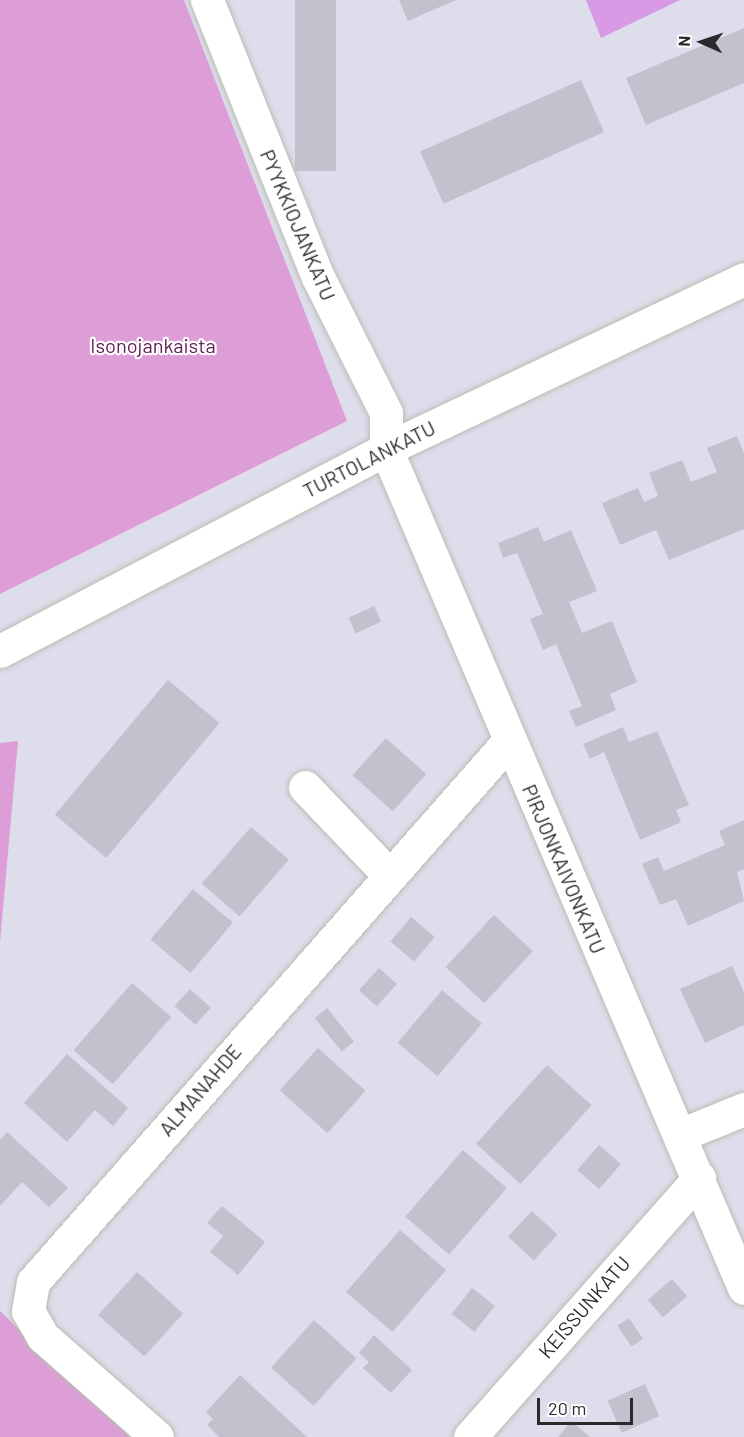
<!DOCTYPE html>
<style>
body{margin:0}
#map{position:relative;width:744px;height:1437px;overflow:hidden;background:#ddddeb;font-family:Barlow,sans-serif}
div>[style]{position:absolute}
.green>*{inset:0;background:#dd9ed8}
.pitch>*{inset:0;background:#d89ae4}
.building>*{inset:0;background:#c2c1cd;transform-origin:0 0}
.roads{filter:drop-shadow(0 0 2px #babcb0) drop-shadow(0 0 2px #babcb0)}
.minor>*{height:33px;margin:-16.5px;padding:0 16.5px;transform-origin:16.5px;border-radius:16.5px;background:#fff}
.tertiary>*{height:33px;margin:-16.5px;padding:0 16.5px;transform-origin:16.5px;border-radius:16.5px;background:#fff}
.secondary>*{height:33px;margin:-16.5px;padding:0 16.5px;transform-origin:16.5px;border-radius:16.5px;background:#fff}
span{translate:-50% -50%;white-space:nowrap;text-align:center;line-height:1.15;-webkit-text-stroke:4.5px #fff;paint-order:stroke}
.street-label{font-size:20px;color:#2a2a2a}
.park-label{font-size:20px;color:#612053}
.north{position:absolute;left:672px;top:12px;width:60px;height:60px;-webkit-text-stroke:4px #fff;paint-order:stroke;rotate:273deg;font-size:16px;font-weight:700;line-height:24px;text-align:center;color:#2a2a2a}
.north::after{content:'';display:block;margin:auto;width:21px;height:27px;background:#2a2a2a;clip-path:polygon(50% 0,100% 100%,50% 72%,0 100%)}
.scale{position:absolute;left:537px;top:1398px;width:96px;height:27px;box-sizing:border-box;border:3px solid #2a2a2a;border-top:0;padding-left:8px;font-size:18px;line-height:21px;white-space:nowrap;color:#2a2a2a;-webkit-text-stroke:4px #fff;paint-order:stroke}
</style>
<div id="map">
<div class="green">
<i style="clip-path:polygon(0 0,184px 0,347px 421px,0 594px)"></i>
<i style="clip-path:polygon(18px 741px,0 942px,0 743px)"></i>
<i style="clip-path:polygon(0 1311px,130px 1437px,0 1437px)"></i>
</div>
<div class="pitch">
<i style="clip-path:polygon(586px 0,680px 0,601px 38px)"></i>
</div>
<div class="building">
<i style="left:295px;top:0;width:41px;height:171px"></i>
<i style="clip-path:polygon(399px 0,456px 0,408px 21px)"></i>
<i style="clip-path:polygon(744px 28px,744px 83px,646px 125px,626px 78px)"></i>
<i style="left:581px;top:80px;width:57px;height:176px;rotate:66deg"></i>
<i style="clip-path:polygon(737px 436px,744px 453px,744px 529px,669px 560px,656px 530px,620px 545px,602px 503px,638px 488px,644px 502px,658px 496px,649px 473px,682px 460px,691px 482px,717px 472px,707px 448px)"></i>
<i style="clip-path:polygon(538px 527px,544px 542px,571px 530px,597px 591px,569px 602px,582px 633px,612px 621px,637px 682px,610px 694px,616px 710px,576px 727px,569px 711px,582px 706px,556px 644px,543px 650px,530px 619px,543px 614px,517px 553px,503px 558px,498px 543px)"></i>
<i style="left:374px;top:606px;width:17px;height:28px;rotate:65deg"></i>
<i style="left:168px;top:680px;width:67px;height:176px;rotate:40deg"></i>
<i style="clip-path:polygon(623px 727px,629px 742px,657px 731px,689px 805px,676px 810px,681px 822px,640px 840px,604px 752px,590px 759px,583px 744px)"></i>
<i style="left:386px;top:738px;width:54px;height:50px;rotate:42deg"></i>
<i style="clip-path:polygon(744px 820px,744px 869px,737px 872px,744px 901px,688px 926px,676px 899px,660px 905px,642px 864px,658px 857px,664px 871px,725px 845px,719px 831px)"></i>
<i style="left:251px;top:827px;width:50px;height:75px;rotate:41deg"></i>
<i style="left:193px;top:889px;width:52px;height:66px;rotate:40deg"></i>
<i style="left:494px;top:915px;width:53px;height:71px;rotate:43deg"></i>
<i style="left:411px;top:917px;width:31px;height:32px;rotate:40deg"></i>
<i style="clip-path:polygon(732px 966px,744px 992px,744px 1025px,705px 1043px,680px 989px)"></i>
<i style="left:379px;top:968px;width:24px;height:30px;rotate:42deg"></i>
<i style="left:132px;top:983px;width:52px;height:89px;rotate:41deg"></i>
<i style="left:190px;top:989px;width:28px;height:23px;rotate:42deg"></i>
<i style="left:442px;top:990px;width:52px;height:69px;rotate:40deg"></i>
<i style="left:327px;top:1008px;width:43px;height:16px;rotate:51deg"></i>
<i style="left:318px;top:1048px;width:64px;height:57px;rotate:42deg"></i>
<i style="clip-path:polygon(67px 1054px,128px 1108px,113px 1126px,95px 1110px,67px 1142px,24px 1103px)"></i>
<i style="left:547px;top:1065px;width:60px;height:106px;rotate:42deg"></i>
<i style="clip-path:polygon(7px 1132px,68px 1188px,49px 1207px,22px 1182px,0 1206px,0 1140px)"></i>
<i style="left:599px;top:1145px;width:29px;height:33px;rotate:41deg"></i>
<i style="left:463px;top:1150px;width:58px;height:88px;rotate:41deg"></i>
<i style="clip-path:polygon(222px 1206px,265px 1242px,238px 1275px,210px 1252px,223px 1236px,207px 1223px)"></i>
<i style="left:532px;top:1211px;width:35px;height:35px;rotate:43deg"></i>
<i style="left:400px;top:1230px;width:61px;height:82px;rotate:41deg"></i>
<i style="left:137px;top:1272px;width:62px;height:58px;rotate:42deg"></i>
<i style="left:672px;top:1279px;width:23px;height:32px;rotate:49deg"></i>
<i style="left:472px;top:1288px;width:29px;height:33px;rotate:38deg"></i>
<i style="left:629px;top:1318px;width:25px;height:14px;rotate:56deg"></i>
<i style="left:314px;top:1320px;width:57px;height:64px;rotate:42deg"></i>
<i style="clip-path:polygon(374px 1335px,412px 1370px,391px 1393px,363px 1368px,369px 1362px,359px 1353px)"></i>
<i style="clip-path:polygon(240px 1375px,307px 1437px,219px 1437px,207px 1425px,213px 1419px,206px 1412px)"></i>
<i style="left:645px;top:1384px;width:35px;height:41px;rotate:66deg"></i>
<i style="clip-path:polygon(571px 1421px,590px 1437px,558px 1437px)"></i>
</div>
<div class="roads">
<div class="minor">
<i style="left:207px;top:0;width:298px;rotate:68.2deg"></i>
<i style="left:318px;top:277px;width:152px;rotate:63.4deg"></i>
<i style="left:386px;top:413px;width:36px;rotate:90deg"></i>
<i style="left:305px;top:787px;width:123px;rotate:46.3deg"></i>
<i style="left:680px;top:1135px;width:69px;rotate:-22.1deg"></i>
<i style="left:157px;top:1437px;width:152px;rotate:-138.7deg"></i>
<i style="left:43px;top:1337px;width:30px;rotate:-120deg"></i>
<i style="left:28px;top:1311px;width:29px;rotate:-80deg"></i>
<i style="left:33px;top:1282px;width:721px;rotate:-48.66deg"></i>
<i style="left:470px;top:1437px;width:346px;rotate:-48.5deg"></i>
</div>
<div class="tertiary">
<i style="left:386px;top:449px;width:912px;rotate:66.89deg"></i>
</div>
<div class="secondary">
<i style="left:0;top:651px;width:436px;rotate:-27.6deg"></i>
<i style="left:386px;top:449px;width:396px;rotate:-25.4deg"></i>
</div>
</div>
<div class="street-label">
<span style="left:298px;top:225px;rotate:67deg">PYYKKIOJANKATU</span>
<span style="left:369px;top:459px;rotate:-27deg">TURTOLANKATU</span>
<span style="left:564px;top:869px;rotate:67deg">PIRJONKAIVONKATU</span>
<span style="left:200px;top:1090px;rotate:-49deg">ALMANAHDE</span>
<span style="left:584px;top:1307px;rotate:-49deg">KEISSUNKATU</span>
</div>
<div class="park-label">
<span style="left:153px;top:345px">Isonojankaista</span>
</div>
<div class="north">N</div>
<div class="scale">20 m</div>
</div>
